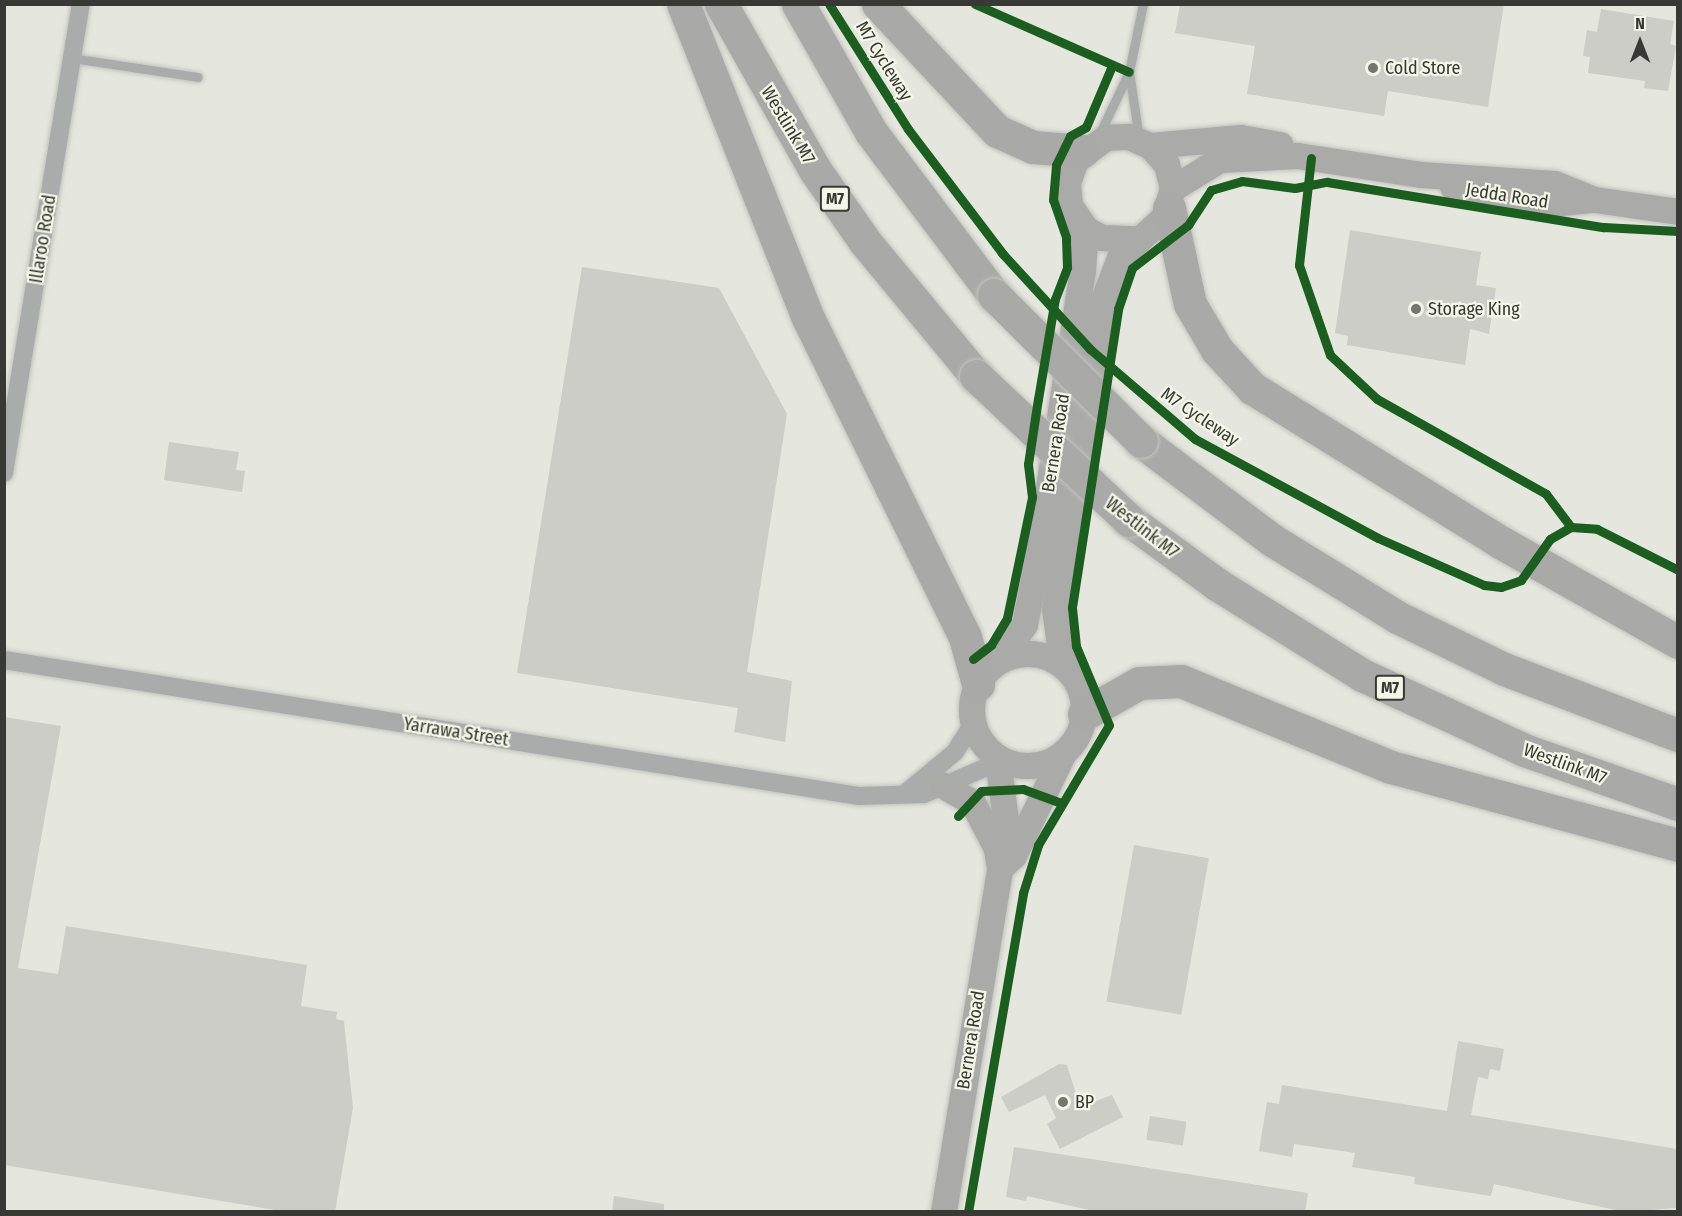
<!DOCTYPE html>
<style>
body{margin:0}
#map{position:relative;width:1682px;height:1216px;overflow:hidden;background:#e5e6de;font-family:"Fira Sans Condensed",sans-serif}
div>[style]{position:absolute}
.building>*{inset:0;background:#cbcdc6;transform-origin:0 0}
.roads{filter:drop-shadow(0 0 2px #c2c3bd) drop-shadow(0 0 2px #c2c3bd)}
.lane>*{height:9px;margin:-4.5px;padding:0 4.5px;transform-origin:4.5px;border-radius:4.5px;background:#aaacab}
.street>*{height:18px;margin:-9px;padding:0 9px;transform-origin:9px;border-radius:9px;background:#aaacab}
.secondary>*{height:26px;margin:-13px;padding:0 13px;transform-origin:13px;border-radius:13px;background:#aaaba9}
.secondary>.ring{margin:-13px;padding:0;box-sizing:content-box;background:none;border:26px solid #aaaba9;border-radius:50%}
.highway>*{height:33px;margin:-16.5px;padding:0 16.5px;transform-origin:16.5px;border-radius:16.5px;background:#a9aaa7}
.bridges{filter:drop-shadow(0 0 2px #c2c3bd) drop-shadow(0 0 2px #c2c3bd)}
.highway-bridge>*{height:33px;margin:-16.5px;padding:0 16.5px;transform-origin:16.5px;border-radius:16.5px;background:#a9aaa7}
.cycleway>*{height:9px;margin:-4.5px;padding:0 4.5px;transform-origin:4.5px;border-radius:4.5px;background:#1b5e20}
.dots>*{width:16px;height:16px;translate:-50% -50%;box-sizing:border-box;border:3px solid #f4f6e8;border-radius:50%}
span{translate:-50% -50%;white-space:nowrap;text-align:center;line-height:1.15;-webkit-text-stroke:4.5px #f4f6e8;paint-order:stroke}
.shield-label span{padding:2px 4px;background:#f4f6e8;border:2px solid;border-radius:4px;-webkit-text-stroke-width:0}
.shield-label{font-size:16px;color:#383934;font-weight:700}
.street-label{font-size:18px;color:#383934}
.poi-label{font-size:18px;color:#383934}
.left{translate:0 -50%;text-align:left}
.frame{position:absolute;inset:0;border:6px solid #383934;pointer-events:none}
.north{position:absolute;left:1610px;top:12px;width:60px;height:60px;-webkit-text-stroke:4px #f4f6e8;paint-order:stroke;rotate:0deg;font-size:16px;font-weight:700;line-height:24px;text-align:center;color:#383934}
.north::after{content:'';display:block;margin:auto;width:21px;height:27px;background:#383934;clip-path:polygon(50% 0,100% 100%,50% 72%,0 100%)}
</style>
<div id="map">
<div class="building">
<i style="clip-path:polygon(1180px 4px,1504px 4px,1488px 107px,1388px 91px,1384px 116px,1247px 94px,1255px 46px,1175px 33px)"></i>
<i style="clip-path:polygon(1601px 9px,1674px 21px,1670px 44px,1676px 46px,1668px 91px,1644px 88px,1645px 81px,1588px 73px,1590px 57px,1583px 56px,1587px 30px,1597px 32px)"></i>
<i style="clip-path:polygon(1350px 230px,1481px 252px,1476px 285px,1496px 288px,1489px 334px,1470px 329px,1465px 365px,1347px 345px,1348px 336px,1335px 333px)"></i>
<i style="clip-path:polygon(582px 267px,719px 288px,787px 414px,747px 672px,792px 681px,785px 742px,734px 732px,738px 708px,517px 673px)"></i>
<i style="clip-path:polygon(169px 442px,239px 452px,236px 470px,245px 471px,242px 492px,164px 480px)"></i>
<i style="clip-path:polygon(4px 717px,61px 726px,18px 968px,58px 974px,66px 926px,307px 965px,301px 1006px,337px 1012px,336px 1019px,344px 1021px,353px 1108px,335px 1212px,287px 1212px,4px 1165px)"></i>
<i style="left:1134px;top:845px;width:76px;height:159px;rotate:10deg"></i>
<i style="clip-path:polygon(1458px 1041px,1504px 1049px,1500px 1071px,1490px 1069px,1488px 1079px,1478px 1077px,1471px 1115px,1677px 1149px,1677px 1208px,1625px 1212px,1494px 1184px,1491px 1196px,1414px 1184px,1415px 1177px,1352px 1167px,1355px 1153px,1294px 1144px,1292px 1157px,1259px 1151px,1267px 1102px,1279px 1104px,1282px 1085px,1447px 1111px)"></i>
<i style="clip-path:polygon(1059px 1064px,1067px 1065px,1080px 1107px,1112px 1095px,1123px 1117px,1060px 1149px,1047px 1124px,1056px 1118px,1045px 1095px,1009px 1112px,1001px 1097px)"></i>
<i style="left:1150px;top:1116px;width:37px;height:24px;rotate:9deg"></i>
<i style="clip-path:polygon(1014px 1147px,1308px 1193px,1305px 1212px,1098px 1212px,1027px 1196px,1026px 1201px,1006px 1197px)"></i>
<i style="clip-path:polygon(614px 1196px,664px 1204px,664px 1212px,612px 1212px)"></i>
</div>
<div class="roads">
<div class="lane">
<i style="left:72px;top:58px;width:127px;rotate:8.6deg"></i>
<i style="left:1098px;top:137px;width:72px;rotate:-64.5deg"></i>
<i style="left:1139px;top:138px;width:67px;rotate:-98.6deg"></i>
<i style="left:1129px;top:72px;width:69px;rotate:-78.4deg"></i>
</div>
<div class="street">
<i style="left:4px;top:473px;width:475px;rotate:-80.7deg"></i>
<i style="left:4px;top:660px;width:866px;rotate:9.04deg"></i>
<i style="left:859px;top:796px;width:65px;rotate:-1.8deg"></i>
<i style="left:924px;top:794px;width:71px;rotate:-23.3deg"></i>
<i style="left:989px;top:766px;width:12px;rotate:-48deg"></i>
<i style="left:907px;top:792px;width:62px;rotate:-39.8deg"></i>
<i style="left:955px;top:752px;width:34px;rotate:-58deg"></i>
</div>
<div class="secondary">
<i style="left:1150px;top:146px;width:91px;rotate:-5deg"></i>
<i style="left:1241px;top:138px;width:40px;rotate:10deg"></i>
<i style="left:1453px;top:187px;width:101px;rotate:9.6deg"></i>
<i style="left:1553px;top:204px;width:38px;rotate:-6deg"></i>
<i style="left:1173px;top:189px;width:55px;rotate:-31.7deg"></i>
<i style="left:1220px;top:160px;width:78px;rotate:-2.9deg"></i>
<i style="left:1298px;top:156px;width:124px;rotate:8.8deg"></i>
<i style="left:1421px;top:175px;width:134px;rotate:3.8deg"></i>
<i style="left:1555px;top:184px;width:43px;rotate:21.8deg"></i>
<i style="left:1595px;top:200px;width:84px;rotate:8.2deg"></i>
<i class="ring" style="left:972px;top:654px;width:86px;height:86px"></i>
<i style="left:998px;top:662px;width:46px;rotate:-53.9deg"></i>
<i style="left:1025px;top:625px;width:62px;rotate:-78.9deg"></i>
<i style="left:1037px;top:564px;width:297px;rotate:-81.1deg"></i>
<i style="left:1083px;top:271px;width:29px;rotate:-86deg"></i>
<i style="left:1085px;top:242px;width:27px;rotate:-112deg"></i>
<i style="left:1071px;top:674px;width:23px;rotate:-115deg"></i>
<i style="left:1061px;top:653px;width:44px;rotate:-97.8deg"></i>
<i style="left:1055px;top:609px;width:308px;rotate:-81.2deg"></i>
<i style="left:1102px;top:305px;width:50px;rotate:-69deg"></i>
<i style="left:1120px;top:258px;width:59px;rotate:-42.3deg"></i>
<i style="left:1164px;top:218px;width:30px;rotate:-73deg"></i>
<i style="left:1173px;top:189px;width:25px;rotate:-104deg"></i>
<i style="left:1167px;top:165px;width:25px;rotate:-132deg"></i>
<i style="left:1150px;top:146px;width:23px;rotate:-157deg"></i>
<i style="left:1129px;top:137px;width:23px;rotate:178deg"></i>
<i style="left:1106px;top:138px;width:38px;rotate:143deg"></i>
<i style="left:1076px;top:161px;width:23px;rotate:110deg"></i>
<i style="left:1068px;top:183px;width:23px;rotate:85deg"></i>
<i style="left:1070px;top:206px;width:29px;rotate:55deg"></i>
<i style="left:1087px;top:230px;width:17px;rotate:28deg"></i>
<i style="left:1102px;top:238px;width:34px;rotate:2deg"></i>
<i style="left:942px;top:785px;width:36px;rotate:30deg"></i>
<i style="left:973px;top:803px;width:52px;rotate:62.4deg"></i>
<i style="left:1000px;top:869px;width:19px;rotate:-43deg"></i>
<i style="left:1014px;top:856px;width:114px;rotate:-64.1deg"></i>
<i style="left:944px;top:1212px;width:348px;rotate:-80.7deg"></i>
<i style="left:1000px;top:869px;width:20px;rotate:-99deg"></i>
<i style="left:997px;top:849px;width:29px;rotate:-72deg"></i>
<i style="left:1006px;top:821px;width:64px;rotate:-97.2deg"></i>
</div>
<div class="highway">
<i style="left:683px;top:4px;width:340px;rotate:68.3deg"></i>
<i style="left:809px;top:320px;width:353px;rotate:63.8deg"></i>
<i style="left:965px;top:637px;width:49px;rotate:74.5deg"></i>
<i style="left:721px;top:4px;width:191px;rotate:60.5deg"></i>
<i style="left:815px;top:170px;width:89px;rotate:55.1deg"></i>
<i style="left:866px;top:243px;width:173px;rotate:50.4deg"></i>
<i style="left:798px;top:4px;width:147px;rotate:60.3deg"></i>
<i style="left:871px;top:132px;width:204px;rotate:53deg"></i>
<i style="left:878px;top:4px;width:174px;rotate:46.9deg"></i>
<i style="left:997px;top:131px;width:39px;rotate:24deg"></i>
<i style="left:1033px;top:147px;width:50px;rotate:4.6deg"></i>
<i style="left:1169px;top:208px;width:98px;rotate:77.7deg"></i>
<i style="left:1190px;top:304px;width:53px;rotate:59.6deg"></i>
<i style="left:1217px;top:350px;width:52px;rotate:47.4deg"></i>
<i style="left:1252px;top:388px;width:294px;rotate:31.8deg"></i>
<i style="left:1502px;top:543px;width:202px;rotate:29.4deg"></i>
<i style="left:1141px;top:441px;width:164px;rotate:37.1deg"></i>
<i style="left:1272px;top:540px;width:147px;rotate:31.6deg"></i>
<i style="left:1397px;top:617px;width:119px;rotate:25.9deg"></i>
<i style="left:1504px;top:669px;width:186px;rotate:20.8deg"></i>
<i style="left:1129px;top:520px;width:110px;rotate:36.1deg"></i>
<i style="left:1218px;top:585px;width:170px;rotate:32deg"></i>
<i style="left:1362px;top:675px;width:179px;rotate:24.8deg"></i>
<i style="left:1524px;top:750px;width:163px;rotate:19.3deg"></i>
<i style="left:1084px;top:714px;width:63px;rotate:-29.4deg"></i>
<i style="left:1139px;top:683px;width:42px;rotate:-2.7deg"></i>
<i style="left:1181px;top:681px;width:227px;rotate:22.3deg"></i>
<i style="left:1391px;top:767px;width:297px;rotate:15.2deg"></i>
</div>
</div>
<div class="bridges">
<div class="highway-bridge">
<i style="left:994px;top:295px;width:207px;rotate:44.8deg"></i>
<i style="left:976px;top:376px;width:210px;rotate:43.3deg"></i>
</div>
</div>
<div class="cycleway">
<i style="left:829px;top:4px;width:148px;rotate:57.7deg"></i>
<i style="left:908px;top:129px;width:156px;rotate:52.8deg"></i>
<i style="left:1002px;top:253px;width:130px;rotate:47.5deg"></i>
<i style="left:1090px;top:349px;width:138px;rotate:40.6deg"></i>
<i style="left:1195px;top:439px;width:208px;rotate:28.4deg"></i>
<i style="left:1378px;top:538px;width:116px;rotate:23.9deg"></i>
<i style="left:1484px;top:585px;width:17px;rotate:7deg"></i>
<i style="left:1501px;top:587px;width:21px;rotate:-19deg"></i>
<i style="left:1521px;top:580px;width:50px;rotate:-54.7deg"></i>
<i style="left:1550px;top:539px;width:24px;rotate:-30deg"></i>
<i style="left:1571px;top:527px;width:26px;rotate:4deg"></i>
<i style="left:1597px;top:529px;width:91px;rotate:26.8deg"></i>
<i style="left:975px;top:4px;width:168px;rotate:23.8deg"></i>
<i style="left:1311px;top:158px;width:108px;rotate:96.4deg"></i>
<i style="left:1299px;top:265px;width:95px;rotate:71deg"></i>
<i style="left:1330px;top:355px;width:64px;rotate:43.1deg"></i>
<i style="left:1377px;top:399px;width:194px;rotate:29.3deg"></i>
<i style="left:1546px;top:494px;width:41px;rotate:52.9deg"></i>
<i style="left:973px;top:659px;width:23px;rotate:-38deg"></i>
<i style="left:991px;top:645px;width:31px;rotate:-59deg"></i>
<i style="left:1007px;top:618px;width:124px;rotate:-78.3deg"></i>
<i style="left:1032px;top:497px;width:33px;rotate:-97deg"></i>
<i style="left:1028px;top:464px;width:66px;rotate:-81.3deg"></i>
<i style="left:1038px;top:399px;width:101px;rotate:-80.4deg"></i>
<i style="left:1055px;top:299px;width:34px;rotate:-69deg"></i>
<i style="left:1067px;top:267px;width:30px;rotate:-92deg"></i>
<i style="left:1066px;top:237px;width:39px;rotate:-109deg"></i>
<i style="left:1053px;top:200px;width:35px;rotate:-85deg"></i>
<i style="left:1056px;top:165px;width:32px;rotate:-64deg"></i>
<i style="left:1070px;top:136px;width:18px;rotate:-29deg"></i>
<i style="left:1086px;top:127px;width:64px;rotate:-67deg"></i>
<i style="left:958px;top:816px;width:34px;rotate:-47deg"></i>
<i style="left:981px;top:791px;width:42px;rotate:-2.7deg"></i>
<i style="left:1023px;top:789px;width:40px;rotate:20.2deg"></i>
<i style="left:968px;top:1212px;width:324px;rotate:-80.2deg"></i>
<i style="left:1023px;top:893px;width:50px;rotate:-72.6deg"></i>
<i style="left:1038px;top:845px;width:139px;rotate:-59.4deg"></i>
<i style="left:1109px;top:725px;width:86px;rotate:-112.7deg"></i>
<i style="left:1076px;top:646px;width:39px;rotate:-96deg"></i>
<i style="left:1072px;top:607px;width:302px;rotate:-81.2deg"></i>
<i style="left:1118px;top:309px;width:43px;rotate:-71.1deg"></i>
<i style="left:1132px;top:268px;width:71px;rotate:-37.5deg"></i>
<i style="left:1188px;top:225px;width:42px;rotate:-56.7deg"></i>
<i style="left:1211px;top:190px;width:32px;rotate:-16deg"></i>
<i style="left:1242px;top:181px;width:53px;rotate:7.5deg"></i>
<i style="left:1295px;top:188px;width:33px;rotate:-11deg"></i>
<i style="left:1327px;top:182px;width:280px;rotate:9.3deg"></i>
<i style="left:1603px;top:227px;width:75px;rotate:3.1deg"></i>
</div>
<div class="dots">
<i style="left:1373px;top:68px;background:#757670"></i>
<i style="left:1416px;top:309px;background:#757670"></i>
<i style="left:1063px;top:1102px;background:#757670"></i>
</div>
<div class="shield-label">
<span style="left:835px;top:199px">M7</span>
<span style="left:1390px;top:688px">M7</span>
</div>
<div class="street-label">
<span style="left:884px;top:61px;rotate:58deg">M7 Cycleway</span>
<span style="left:788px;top:125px;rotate:59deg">Westlink M7</span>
<span style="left:1507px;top:196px;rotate:9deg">Jedda Road</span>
<span style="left:43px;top:239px;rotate:-81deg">Illaroo Road</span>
<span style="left:1200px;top:417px;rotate:34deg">M7 Cycleway</span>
<span style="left:1056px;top:443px;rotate:-81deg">Bernera Road</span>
<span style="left:1142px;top:528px;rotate:38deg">Westlink M7</span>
<span style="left:456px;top:732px;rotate:9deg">Yarrawa Street</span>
<span style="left:1565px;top:764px;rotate:20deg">Westlink M7</span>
<span style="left:971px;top:1040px;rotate:-81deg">Bernera Road</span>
</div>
<div class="poi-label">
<span class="left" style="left:1385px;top:68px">Cold Store</span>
<span class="left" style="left:1428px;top:309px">Storage King</span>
<span class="left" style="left:1075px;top:1102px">BP</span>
</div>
<div class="frame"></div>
<div class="north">N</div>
</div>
